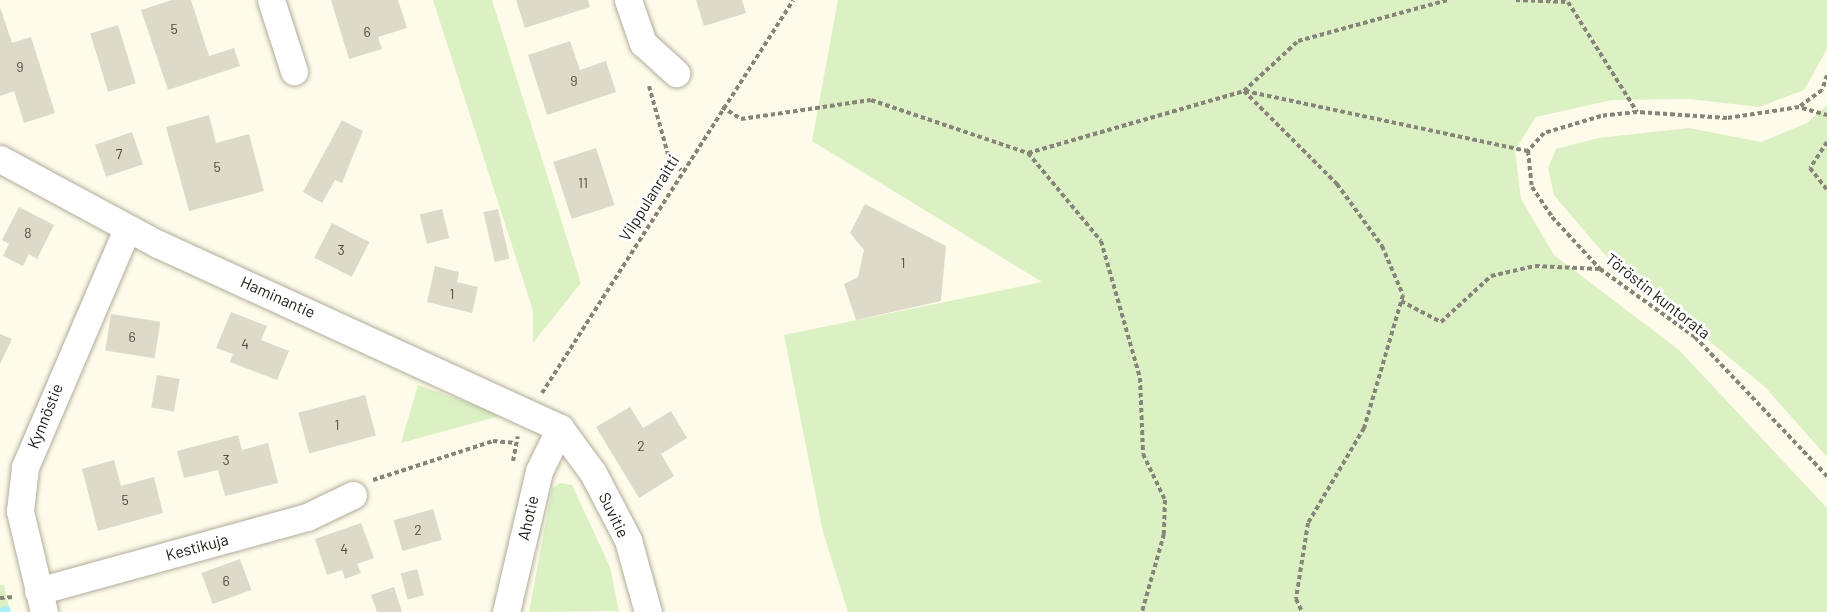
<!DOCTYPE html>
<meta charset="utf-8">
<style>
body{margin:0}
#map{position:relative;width:1827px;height:612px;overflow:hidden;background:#fefbea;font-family:Barlow,sans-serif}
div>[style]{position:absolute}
.green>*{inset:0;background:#dbf1c4}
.stream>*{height:8px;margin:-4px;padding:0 4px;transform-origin:4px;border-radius:4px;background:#abf0f6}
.building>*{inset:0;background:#dedac9;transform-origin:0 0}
.path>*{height:4px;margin-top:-2px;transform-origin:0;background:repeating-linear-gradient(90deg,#87857a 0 4.5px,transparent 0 7.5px)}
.roads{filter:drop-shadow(0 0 2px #b0ad9d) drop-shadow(0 0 2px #b0ad9d)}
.minor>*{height:27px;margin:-13.5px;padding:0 13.5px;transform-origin:13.5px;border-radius:13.5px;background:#fff}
span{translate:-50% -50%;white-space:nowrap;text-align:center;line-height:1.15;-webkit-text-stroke:6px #fff;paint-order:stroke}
.number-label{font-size:14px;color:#4c4b42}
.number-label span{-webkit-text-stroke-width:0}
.street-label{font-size:16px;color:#1c1b15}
</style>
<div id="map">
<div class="green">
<i style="clip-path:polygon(433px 0,492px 0,581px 283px,533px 343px,533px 311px)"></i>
<i style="clip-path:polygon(838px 0,1827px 0,1827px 49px,1804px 90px,1759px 107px,1689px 99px,1612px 100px,1536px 117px,1515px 150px,1521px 199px,1554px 255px,1679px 350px,1827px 508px,1827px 612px,848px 612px,823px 532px,784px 335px,1042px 282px,812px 141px)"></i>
<i style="clip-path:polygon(1827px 105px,1827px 457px,1765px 387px,1604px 254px,1554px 195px,1548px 168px,1556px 149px,1598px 138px,1689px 128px,1761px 142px,1807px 123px)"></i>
<i style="clip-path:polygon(418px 385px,503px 415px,401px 443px)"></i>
<i style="clip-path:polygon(560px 483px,572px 485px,610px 567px,619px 611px,529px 612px,552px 489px)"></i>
<i style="clip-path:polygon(0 585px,4px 585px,10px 612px,0 612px)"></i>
</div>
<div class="stream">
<i style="left:1px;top:612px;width:6px;rotate:-18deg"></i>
</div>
<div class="building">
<i style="clip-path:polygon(172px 0,191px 0,209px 56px,234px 48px,240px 66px,168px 90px,141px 10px)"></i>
<i style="clip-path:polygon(331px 0,398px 0,407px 28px,378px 37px,382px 49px,349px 59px)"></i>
<i style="clip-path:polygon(516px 0,588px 0,590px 7px,525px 28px)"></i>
<i style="clip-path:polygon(696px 0,742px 0,746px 13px,704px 26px)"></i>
<i style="clip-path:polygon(0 7px,12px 43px,31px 37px,55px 113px,24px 123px,14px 91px,0 96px)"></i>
<i style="left:118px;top:25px;width:61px;height:29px;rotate:73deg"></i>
<i style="clip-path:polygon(570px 41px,580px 70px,606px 61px,616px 92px,547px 115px,528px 55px)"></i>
<i style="clip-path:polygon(209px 115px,216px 143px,249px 134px,264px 191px,189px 211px,166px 127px)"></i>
<i style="clip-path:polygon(342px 120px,363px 131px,342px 183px,335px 180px,322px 203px,303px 192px)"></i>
<i style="left:132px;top:132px;width:34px;height:39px;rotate:71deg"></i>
<i style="left:596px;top:148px;width:60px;height:45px;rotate:72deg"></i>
<i style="clip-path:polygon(865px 204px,946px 246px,941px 301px,856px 320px,844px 284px,858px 277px,864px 250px,850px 233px)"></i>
<i style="clip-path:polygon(19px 207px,54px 225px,37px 259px,29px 254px,23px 266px,3px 256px,9px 244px,2px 240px)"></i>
<i style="left:442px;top:209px;width:30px;height:23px;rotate:76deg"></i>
<i style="left:498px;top:209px;width:51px;height:15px;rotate:77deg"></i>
<i style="left:332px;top:223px;width:42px;height:39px;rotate:27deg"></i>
<i style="clip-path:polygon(435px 266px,459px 272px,457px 282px,478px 287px,472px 313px,427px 302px)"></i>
<i style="clip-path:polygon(231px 312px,267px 326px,261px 340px,289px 351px,277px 380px,230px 362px,233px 354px,216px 348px)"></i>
<i style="left:111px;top:314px;width:50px;height:37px;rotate:9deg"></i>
<i style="clip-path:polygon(0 334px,12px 339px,0 364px)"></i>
<i style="left:157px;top:375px;width:23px;height:33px;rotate:10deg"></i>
<i style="left:365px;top:395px;width:42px;height:69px;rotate:75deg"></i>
<i style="clip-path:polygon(630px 407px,643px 428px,671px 411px,687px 438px,661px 454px,674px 476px,639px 498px,596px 427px)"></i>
<i style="clip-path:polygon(238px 435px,242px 450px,268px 443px,278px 483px,225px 496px,218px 470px,184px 478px,177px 451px)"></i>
<i style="clip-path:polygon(114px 460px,121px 486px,154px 477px,163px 513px,98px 531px,82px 469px)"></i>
<i style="left:433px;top:509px;width:32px;height:41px;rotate:74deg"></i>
<i style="clip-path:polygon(361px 523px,374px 558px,357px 564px,361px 573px,345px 579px,342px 570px,327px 575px,315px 539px)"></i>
<i style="left:240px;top:559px;width:33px;height:41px;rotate:70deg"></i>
<i style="left:417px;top:569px;width:27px;height:17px;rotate:75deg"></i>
<i style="clip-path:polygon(394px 587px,402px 612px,377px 612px,371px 595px)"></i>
</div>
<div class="path">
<i style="left:1516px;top:0;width:52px;rotate:2.2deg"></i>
<i style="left:1568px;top:2px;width:130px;rotate:57.9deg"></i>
<i style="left:1827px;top:75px;width:16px;rotate:108deg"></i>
<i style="left:1822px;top:90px;width:29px;rotate:144deg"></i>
<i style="left:1799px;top:107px;width:73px;rotate:171.3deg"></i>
<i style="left:1727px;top:118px;width:90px;rotate:-176.2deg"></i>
<i style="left:1637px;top:112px;width:36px;rotate:174deg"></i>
<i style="left:1601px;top:116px;width:59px;rotate:163.4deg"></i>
<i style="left:1544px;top:133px;width:24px;rotate:132deg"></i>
<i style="left:1528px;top:151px;width:36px;rotate:84deg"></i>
<i style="left:1532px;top:187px;width:36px;rotate:56deg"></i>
<i style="left:1552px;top:217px;width:71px;rotate:47.3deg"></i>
<i style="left:1600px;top:269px;width:117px;rotate:35.6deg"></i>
<i style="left:1695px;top:337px;width:192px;rotate:46.5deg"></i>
<i style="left:649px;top:86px;width:75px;rotate:74.5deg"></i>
<i style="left:669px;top:158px;width:17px;rotate:45deg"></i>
<i style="left:1244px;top:91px;width:132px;rotate:45deg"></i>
<i style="left:1337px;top:184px;width:77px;rotate:54deg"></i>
<i style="left:1382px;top:246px;width:53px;rotate:66.8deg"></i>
<i style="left:1403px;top:295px;width:139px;rotate:106.3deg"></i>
<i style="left:1364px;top:428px;width:110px;rotate:120.5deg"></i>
<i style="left:1308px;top:523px;width:77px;rotate:99deg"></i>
<i style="left:1296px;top:599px;width:14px;rotate:65deg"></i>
<i style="left:1245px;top:91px;width:289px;rotate:12deg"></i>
<i style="left:722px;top:107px;width:22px;rotate:32deg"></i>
<i style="left:741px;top:119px;width:131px;rotate:-8.3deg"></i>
<i style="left:871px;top:100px;width:166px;rotate:18.7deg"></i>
<i style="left:1028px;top:153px;width:225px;rotate:-16deg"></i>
<i style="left:1244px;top:91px;width:74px;rotate:-42.8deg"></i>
<i style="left:1298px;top:41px;width:156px;rotate:-15.3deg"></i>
<i style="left:1802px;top:108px;width:26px;rotate:16deg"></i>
<i style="left:1827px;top:142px;width:31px;rotate:123deg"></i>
<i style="left:1810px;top:168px;width:28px;rotate:52deg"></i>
<i style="left:1028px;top:153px;width:114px;rotate:50.3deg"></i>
<i style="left:1101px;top:241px;width:142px;rotate:74.1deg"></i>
<i style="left:1140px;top:378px;width:76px;rotate:87.7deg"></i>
<i style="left:1143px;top:454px;width:51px;rotate:64.4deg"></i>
<i style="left:1165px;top:500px;width:34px;rotate:92deg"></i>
<i style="left:1164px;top:534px;width:81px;rotate:105.8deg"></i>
<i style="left:1401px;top:301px;width:45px;rotate:27.7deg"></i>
<i style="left:1441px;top:322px;width:68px;rotate:-42.6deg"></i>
<i style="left:1491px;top:276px;width:45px;rotate:-12.8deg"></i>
<i style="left:1535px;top:266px;width:64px;rotate:2.7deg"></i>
<i style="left:542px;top:393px;width:466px;rotate:-57.4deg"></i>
<i style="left:513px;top:461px;width:25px;rotate:-79deg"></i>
<i style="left:373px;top:480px;width:126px;rotate:-18deg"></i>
<i style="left:493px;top:441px;width:22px;rotate:5deg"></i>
<i style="left:0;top:598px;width:14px;rotate:-4deg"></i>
</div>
<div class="roads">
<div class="minor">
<i style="left:271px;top:0;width:75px;rotate:72.1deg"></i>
<i style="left:628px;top:0;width:46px;rotate:70.8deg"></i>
<i style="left:643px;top:43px;width:45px;rotate:42.3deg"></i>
<i style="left:0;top:159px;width:179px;rotate:28.3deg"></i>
<i style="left:158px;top:244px;width:442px;rotate:24.6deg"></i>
<i style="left:560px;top:428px;width:56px;rotate:53.7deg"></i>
<i style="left:593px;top:473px;width:76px;rotate:62.4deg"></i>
<i style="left:628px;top:540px;width:75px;rotate:74.5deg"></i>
<i style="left:38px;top:591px;width:279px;rotate:-15.4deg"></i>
<i style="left:307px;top:517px;width:51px;rotate:-25.6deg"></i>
<i style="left:44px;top:612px;width:104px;rotate:-103.4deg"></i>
<i style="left:20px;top:511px;width:44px;rotate:-83.5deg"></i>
<i style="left:25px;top:467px;width:259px;rotate:-66.8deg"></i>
<i style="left:506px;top:612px;width:145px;rotate:-76.8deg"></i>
<i style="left:539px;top:471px;width:48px;rotate:-64deg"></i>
</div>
</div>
<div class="number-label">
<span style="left:174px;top:29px">5</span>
<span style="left:367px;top:32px">6</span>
<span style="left:20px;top:67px">9</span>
<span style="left:574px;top:81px">9</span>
<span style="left:119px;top:154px">7</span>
<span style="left:217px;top:167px">5</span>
<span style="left:583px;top:183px">11</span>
<span style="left:28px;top:233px">8</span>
<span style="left:341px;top:250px">3</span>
<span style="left:903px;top:263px">1</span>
<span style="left:452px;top:294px">1</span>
<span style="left:132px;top:337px">6</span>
<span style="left:245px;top:344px">4</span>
<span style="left:337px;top:425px">1</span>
<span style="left:641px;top:446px">2</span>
<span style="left:226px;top:460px">3</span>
<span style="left:125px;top:500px">5</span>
<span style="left:418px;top:530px">2</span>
<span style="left:344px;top:549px">4</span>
<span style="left:226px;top:581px">6</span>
</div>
<div class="street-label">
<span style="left:649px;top:198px;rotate:-58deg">Vilppulanraitti</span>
<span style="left:1658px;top:296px;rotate:38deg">Töröstin kuntorata</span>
<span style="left:278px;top:297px;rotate:24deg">Haminantie</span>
<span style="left:45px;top:416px;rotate:-68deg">Kynnöstie</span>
<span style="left:614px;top:515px;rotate:64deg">Suvitie</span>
<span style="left:528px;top:518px;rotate:-77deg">Ahotie</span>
<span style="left:197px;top:547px;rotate:-15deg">Kestikuja</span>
</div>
</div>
